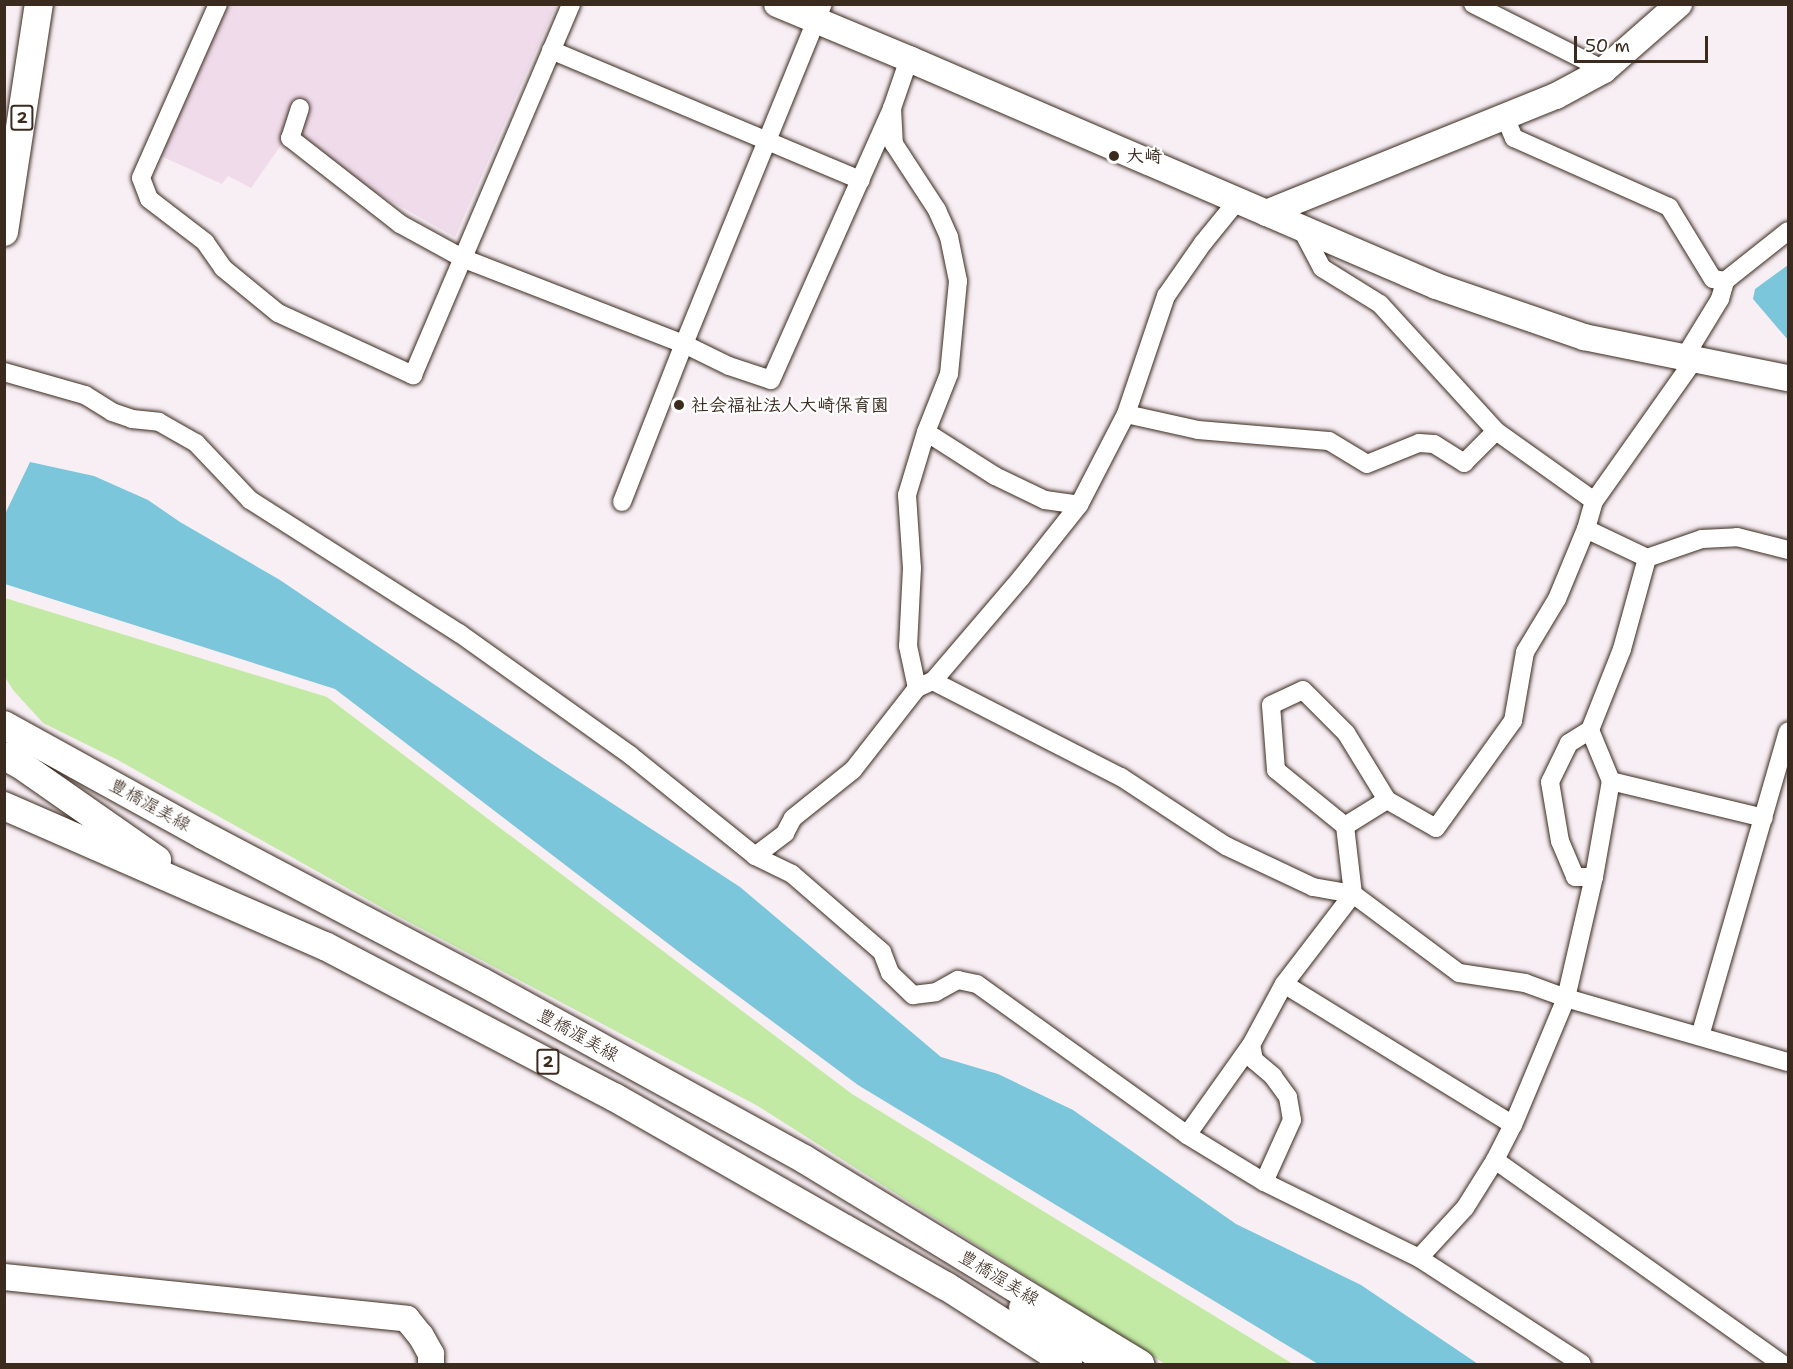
<!DOCTYPE html>
<meta charset="utf-8">
<style>
body{margin:0}
#map{position:relative;width:1793px;height:1369px;overflow:hidden;background:#f8eff5;font-family:"Shantell Sans","Klee One",sans-serif}
div>[style]{position:absolute}
.built>*{inset:0;background:#f0dbea}
.green>*{inset:0;background:#c2eaa5}
.water>*{inset:0;background:#7bc6db}
.roads{filter:drop-shadow(0 0 2px #3b2a1e) drop-shadow(0 0 2px #3b2a1e)}
.street>*{height:18px;margin:-9px;padding:0 9px;transform-origin:9px;border-radius:9px;background:#fff}
.secondary>*{height:26px;margin:-13px;padding:0 13px;transform-origin:13px;border-radius:13px;background:#fff}
.primary>*{height:28px;margin:-14px;padding:0 14px;transform-origin:14px;border-radius:14px;background:#fff}
.dots>*{width:16px;height:16px;translate:-50% -50%;box-sizing:border-box;border:3px solid #fff;border-radius:50%}
span{translate:-50% -50%;white-space:nowrap;text-align:center;line-height:1.15;-webkit-text-stroke:4.5px #fff;paint-order:stroke}
.shield-label span{padding:2px 4px;background:#fff;border:2px solid;border-radius:4px;-webkit-text-stroke-width:0}
.shield-label{font-size:16px;color:#3b2a1e;font-weight:700}
.poi-label{font-size:18px;color:#3b2a1e;font-weight:700}
.left{translate:0 -50%;text-align:left}
.street-label{font-size:18px;color:#3b2a1e}
.frame{position:absolute;inset:0;border:6px solid #3b2a1e;pointer-events:none}
.scale{position:absolute;left:1574px;top:36px;width:134px;height:27px;box-sizing:border-box;border:3px solid #3b2a1e;border-top:0;padding-left:8px;font-size:18px;line-height:21px;white-space:nowrap;color:#3b2a1e;-webkit-text-stroke:4px #fff;paint-order:stroke}
</style>
<div id="map">
<div class="built">
<i style="clip-path:polygon(228px 5px,556px 5px,455px 237px,284px 141px,251px 188px,228px 176px,222px 184px,161px 156px)"></i>
</div>
<div class="green">
<i style="clip-path:polygon(5px 598px,327px 697px,852px 1094px,1293px 1364px,1165px 1364px,756px 1105px,388px 911px,116px 759px,43px 723px,13px 690px,5px 677px)"></i>
</div>
<div class="water">
<i style="clip-path:polygon(1788px 265px,1788px 340px,1753px 299px,1755px 289px)"></i>
<i style="clip-path:polygon(30px 462px,94px 476px,148px 500px,180px 522px,280px 580px,546px 760px,740px 887px,941px 1057px,998px 1074px,1073px 1110px,1236px 1224px,1361px 1285px,1478px 1364px,1318px 1364px,858px 1085px,687px 958px,335px 689px,5px 584px,5px 514px)"></i>
</div>
<div class="roads">
<div class="street">
<i style="left:218px;top:4px;width:190px;rotate:113.9deg"></i>
<i style="left:141px;top:178px;width:22px;rotate:69deg"></i>
<i style="left:149px;top:199px;width:71px;rotate:37.5deg"></i>
<i style="left:205px;top:242px;width:32px;rotate:55deg"></i>
<i style="left:223px;top:268px;width:71px;rotate:39.3deg"></i>
<i style="left:278px;top:313px;width:149px;rotate:24.7deg"></i>
<i style="left:413px;top:375px;width:403px;rotate:-66.9deg"></i>
<i style="left:1473px;top:4px;width:147px;rotate:26.7deg"></i>
<i style="left:551px;top:50px;width:336px;rotate:22.8deg"></i>
<i style="left:909px;top:59px;width:52px;rotate:109.1deg"></i>
<i style="left:892px;top:108px;width:36px;rotate:87deg"></i>
<i style="left:894px;top:144px;width:79px;rotate:56.9deg"></i>
<i style="left:937px;top:210px;width:30px;rotate:66deg"></i>
<i style="left:949px;top:237px;width:45px;rotate:78.4deg"></i>
<i style="left:958px;top:281px;width:93px;rotate:95.5deg"></i>
<i style="left:949px;top:374px;width:62px;rotate:111.6deg"></i>
<i style="left:926px;top:432px;width:66px;rotate:106.8deg"></i>
<i style="left:907px;top:495px;width:73px;rotate:86.1deg"></i>
<i style="left:912px;top:568px;width:78px;rotate:92.9deg"></i>
<i style="left:908px;top:646px;width:43px;rotate:77.9deg"></i>
<i style="left:300px;top:108px;width:32px;rotate:108deg"></i>
<i style="left:290px;top:138px;width:140px;rotate:38deg"></i>
<i style="left:400px;top:224px;width:71px;rotate:28.7deg"></i>
<i style="left:462px;top:258px;width:238px;rotate:21.2deg"></i>
<i style="left:684px;top:344px;width:50px;rotate:26.1deg"></i>
<i style="left:729px;top:366px;width:44px;rotate:18.4deg"></i>
<i style="left:771px;top:380px;width:298px;rotate:-66deg"></i>
<i style="left:1505px;top:117px;width:23px;rotate:67deg"></i>
<i style="left:1514px;top:138px;width:170px;rotate:24deg"></i>
<i style="left:1669px;top:207px;width:84px;rotate:58.6deg"></i>
<i style="left:1713px;top:279px;width:12px;rotate:9deg"></i>
<i style="left:1301px;top:228px;width:45px;rotate:62.3deg"></i>
<i style="left:1322px;top:268px;width:68px;rotate:31.8deg"></i>
<i style="left:1380px;top:304px;width:172px;rotate:47.6deg"></i>
<i style="left:1496px;top:431px;width:120px;rotate:35.5deg"></i>
<i style="left:1684px;top:358px;width:69px;rotate:-58.6deg"></i>
<i style="left:1720px;top:299px;width:19px;rotate:-74deg"></i>
<i style="left:1725px;top:281px;width:80px;rotate:-38.4deg"></i>
<i style="left:1694px;top:360px;width:173px;rotate:125.3deg"></i>
<i style="left:1594px;top:501px;width:29px;rotate:106deg"></i>
<i style="left:1586px;top:529px;width:68px;rotate:25.4deg"></i>
<i style="left:1647px;top:558px;width:58px;rotate:-19.1deg"></i>
<i style="left:1702px;top:539px;width:35px;rotate:-3deg"></i>
<i style="left:1737px;top:537px;width:53px;rotate:14.3deg"></i>
<i style="left:4px;top:372px;width:84px;rotate:15.9deg"></i>
<i style="left:85px;top:395px;width:32px;rotate:32deg"></i>
<i style="left:112px;top:412px;width:21px;rotate:19deg"></i>
<i style="left:132px;top:419px;width:27px;rotate:6deg"></i>
<i style="left:159px;top:422px;width:43px;rotate:29.6deg"></i>
<i style="left:196px;top:443px;width:79px;rotate:46.5deg"></i>
<i style="left:250px;top:500px;width:248px;rotate:32.5deg"></i>
<i style="left:459px;top:633px;width:210px;rotate:35.5deg"></i>
<i style="left:630px;top:755px;width:161px;rotate:38.9deg"></i>
<i style="left:755px;top:856px;width:41px;rotate:25.9deg"></i>
<i style="left:792px;top:874px;width:119px;rotate:40.9deg"></i>
<i style="left:882px;top:952px;width:22px;rotate:69deg"></i>
<i style="left:890px;top:973px;width:32px;rotate:44deg"></i>
<i style="left:913px;top:995px;width:23px;rotate:-7deg"></i>
<i style="left:936px;top:992px;width:25px;rotate:-29deg"></i>
<i style="left:958px;top:980px;width:19px;rotate:12deg"></i>
<i style="left:977px;top:984px;width:259px;rotate:35.7deg"></i>
<i style="left:1187px;top:1135px;width:90px;rotate:31.4deg"></i>
<i style="left:1264px;top:1182px;width:173px;rotate:26.1deg"></i>
<i style="left:1419px;top:1258px;width:194px;rotate:33deg"></i>
<i style="left:1126px;top:414px;width:74px;rotate:12.5deg"></i>
<i style="left:1198px;top:430px;width:131px;rotate:4.8deg"></i>
<i style="left:1329px;top:441px;width:44px;rotate:31.2deg"></i>
<i style="left:1367px;top:464px;width:56px;rotate:-22deg"></i>
<i style="left:1419px;top:443px;width:15px;rotate:4deg"></i>
<i style="left:1434px;top:444px;width:36px;rotate:32deg"></i>
<i style="left:1464px;top:463px;width:45px;rotate:-45deg"></i>
<i style="left:926px;top:432px;width:82px;rotate:32.5deg"></i>
<i style="left:995px;top:476px;width:55px;rotate:25.6deg"></i>
<i style="left:1045px;top:500px;width:34px;rotate:8deg"></i>
<i style="left:622px;top:502px;width:170px;rotate:-68.6deg"></i>
<i style="left:684px;top:344px;width:367px;rotate:-67.8deg"></i>
<i style="left:933px;top:681px;width:211px;rotate:27.1deg"></i>
<i style="left:1121px;top:777px;width:126px;rotate:33.3deg"></i>
<i style="left:1226px;top:846px;width:96px;rotate:25.2deg"></i>
<i style="left:1313px;top:887px;width:41px;rotate:9.9deg"></i>
<i style="left:1353px;top:894px;width:132px;rotate:36.7deg"></i>
<i style="left:1459px;top:973px;width:67px;rotate:8.6deg"></i>
<i style="left:1525px;top:983px;width:44px;rotate:20.1deg"></i>
<i style="left:1566px;top:998px;width:231px;rotate:16.1deg"></i>
<i style="left:1590px;top:730px;width:25px;rotate:148deg"></i>
<i style="left:1569px;top:743px;width:43px;rotate:116deg"></i>
<i style="left:1550px;top:782px;width:60px;rotate:80.4deg"></i>
<i style="left:1560px;top:841px;width:39px;rotate:67deg"></i>
<i style="left:1575px;top:877px;width:19px"></i>
<i style="left:1611px;top:781px;width:157px;rotate:13.6deg"></i>
<i style="left:1345px;top:826px;width:49px;rotate:-31.8deg"></i>
<i style="left:755px;top:856px;width:38px;rotate:-37deg"></i>
<i style="left:785px;top:833px;width:17px;rotate:-62deg"></i>
<i style="left:793px;top:818px;width:77px;rotate:-38.7deg"></i>
<i style="left:853px;top:770px;width:104px;rotate:-52deg"></i>
<i style="left:917px;top:688px;width:17px;rotate:-24deg"></i>
<i style="left:933px;top:681px;width:135px;rotate:-49.5deg"></i>
<i style="left:1021px;top:578px;width:93px;rotate:-51.5deg"></i>
<i style="left:1079px;top:505px;width:102px;rotate:-62.7deg"></i>
<i style="left:1126px;top:414px;width:125px;rotate:-71.3deg"></i>
<i style="left:1166px;top:296px;width:65px;rotate:-55.1deg"></i>
<i style="left:1203px;top:243px;width:55px;rotate:-50.9deg"></i>
<i style="left:1284px;top:984px;width:269px;rotate:31.6deg"></i>
<i style="left:1700px;top:1036px;width:317px;rotate:-73.9deg"></i>
<i style="left:1187px;top:1135px;width:110px;rotate:-54.6deg"></i>
<i style="left:1495px;top:1160px;width:352px;rotate:35.4deg"></i>
<i style="left:1264px;top:1182px;width:68px;rotate:-65.7deg"></i>
<i style="left:1292px;top:1120px;width:23px;rotate:-100deg"></i>
<i style="left:1288px;top:1097px;width:26px;rotate:-126deg"></i>
<i style="left:1273px;top:1076px;width:25px;rotate:-140deg"></i>
<i style="left:1254px;top:1060px;width:15px;rotate:-101deg"></i>
<i style="left:1251px;top:1045px;width:69px;rotate:-61.6deg"></i>
<i style="left:1284px;top:984px;width:113px;rotate:-52.5deg"></i>
<i style="left:1353px;top:894px;width:68px;rotate:-96.7deg"></i>
<i style="left:1345px;top:826px;width:89px;rotate:-140.9deg"></i>
<i style="left:1276px;top:770px;width:65px;rotate:-94.4deg"></i>
<i style="left:1271px;top:705px;width:35px;rotate:-25deg"></i>
<i style="left:1303px;top:690px;width:61px;rotate:45deg"></i>
<i style="left:1346px;top:733px;width:79px;rotate:58.5deg"></i>
<i style="left:1387px;top:800px;width:56px;rotate:29.7deg"></i>
<i style="left:1436px;top:828px;width:132px;rotate:-54.3deg"></i>
<i style="left:1513px;top:721px;width:70px;rotate:-80.1deg"></i>
<i style="left:1525px;top:652px;width:62px;rotate:-58.9deg"></i>
<i style="left:1557px;top:599px;width:76px;rotate:-67.5deg"></i>
<i style="left:1419px;top:1258px;width:68px;rotate:-47.4deg"></i>
<i style="left:1465px;top:1208px;width:57px;rotate:-58deg"></i>
<i style="left:1495px;top:1160px;width:39px;rotate:-63deg"></i>
<i style="left:1513px;top:1125px;width:138px;rotate:-67.3deg"></i>
<i style="left:1566px;top:998px;width:124px;rotate:-77deg"></i>
<i style="left:1594px;top:877px;width:97px;rotate:-80deg"></i>
<i style="left:1611px;top:781px;width:55px;rotate:-112.4deg"></i>
<i style="left:1590px;top:730px;width:87px;rotate:-68.4deg"></i>
<i style="left:1622px;top:649px;width:94px;rotate:-74.6deg"></i>
</div>
<div class="secondary">
<i style="left:777px;top:4px;width:143px;rotate:22.6deg"></i>
<i style="left:909px;top:59px;width:574px;rotate:23.3deg"></i>
<i style="left:1436px;top:286px;width:157px;rotate:19deg"></i>
<i style="left:1584px;top:337px;width:208px;rotate:11.4deg"></i>
<i style="left:1266px;top:213px;width:313px;rotate:-22deg"></i>
<i style="left:1556px;top:96px;width:55px;rotate:-28.4deg"></i>
<i style="left:1604px;top:70px;width:100px;rotate:-41.3deg"></i>
<i style="left:4px;top:1277px;width:405px;rotate:5.9deg"></i>
<i style="left:407px;top:1319px;width:22px;rotate:51deg"></i>
<i style="left:421px;top:1336px;width:21px;rotate:61deg"></i>
<i style="left:431px;top:1354px;width:10px;rotate:90deg"></i>
<i style="left:1022px;top:1308px;width:105px;rotate:32.2deg"></i>
</div>
<div class="primary">
<i style="left:4px;top:232px;width:231px;rotate:-81.3deg"></i>
<i style="left:4px;top:725px;width:227px;rotate:28.9deg"></i>
<i style="left:203px;top:835px;width:315px;rotate:27.8deg"></i>
<i style="left:482px;top:982px;width:367px;rotate:28.8deg"></i>
<i style="left:804px;top:1159px;width:394px;rotate:31.4deg"></i>
<i style="left:4px;top:756px;width:19px;rotate:28deg"></i>
<i style="left:21px;top:765px;width:166px;rotate:34.9deg"></i>
<i style="left:4px;top:806px;width:350px;rotate:23.6deg"></i>
<i style="left:325px;top:946px;width:326px;rotate:27.6deg"></i>
<i style="left:614px;top:1097px;width:382px;rotate:29.7deg"></i>
<i style="left:946px;top:1286px;width:145px;rotate:32.6deg"></i>
</div>
</div>
<div class="dots">
<i style="left:1114px;top:156px;background:#3b2a1e"></i>
<i style="left:679px;top:405px;background:#3b2a1e"></i>
</div>
<div class="shield-label">
<span style="left:22px;top:118px">2</span>
<span style="left:548px;top:1062px">2</span>
</div>
<div class="poi-label">
<span class="left" style="left:1126px;top:156px">大崎</span>
<span class="left" style="left:691px;top:405px">社会福祉法人大崎保育園</span>
</div>
<div class="street-label">
<span style="left:150px;top:805px;rotate:29deg">豊橋渥美線</span>
<span style="left:578px;top:1035px;rotate:29deg">豊橋渥美線</span>
<span style="left:999px;top:1278px;rotate:31deg">豊橋渥美線</span>
</div>
<div class="frame"></div>
<div class="scale">50 m</div>
</div>
